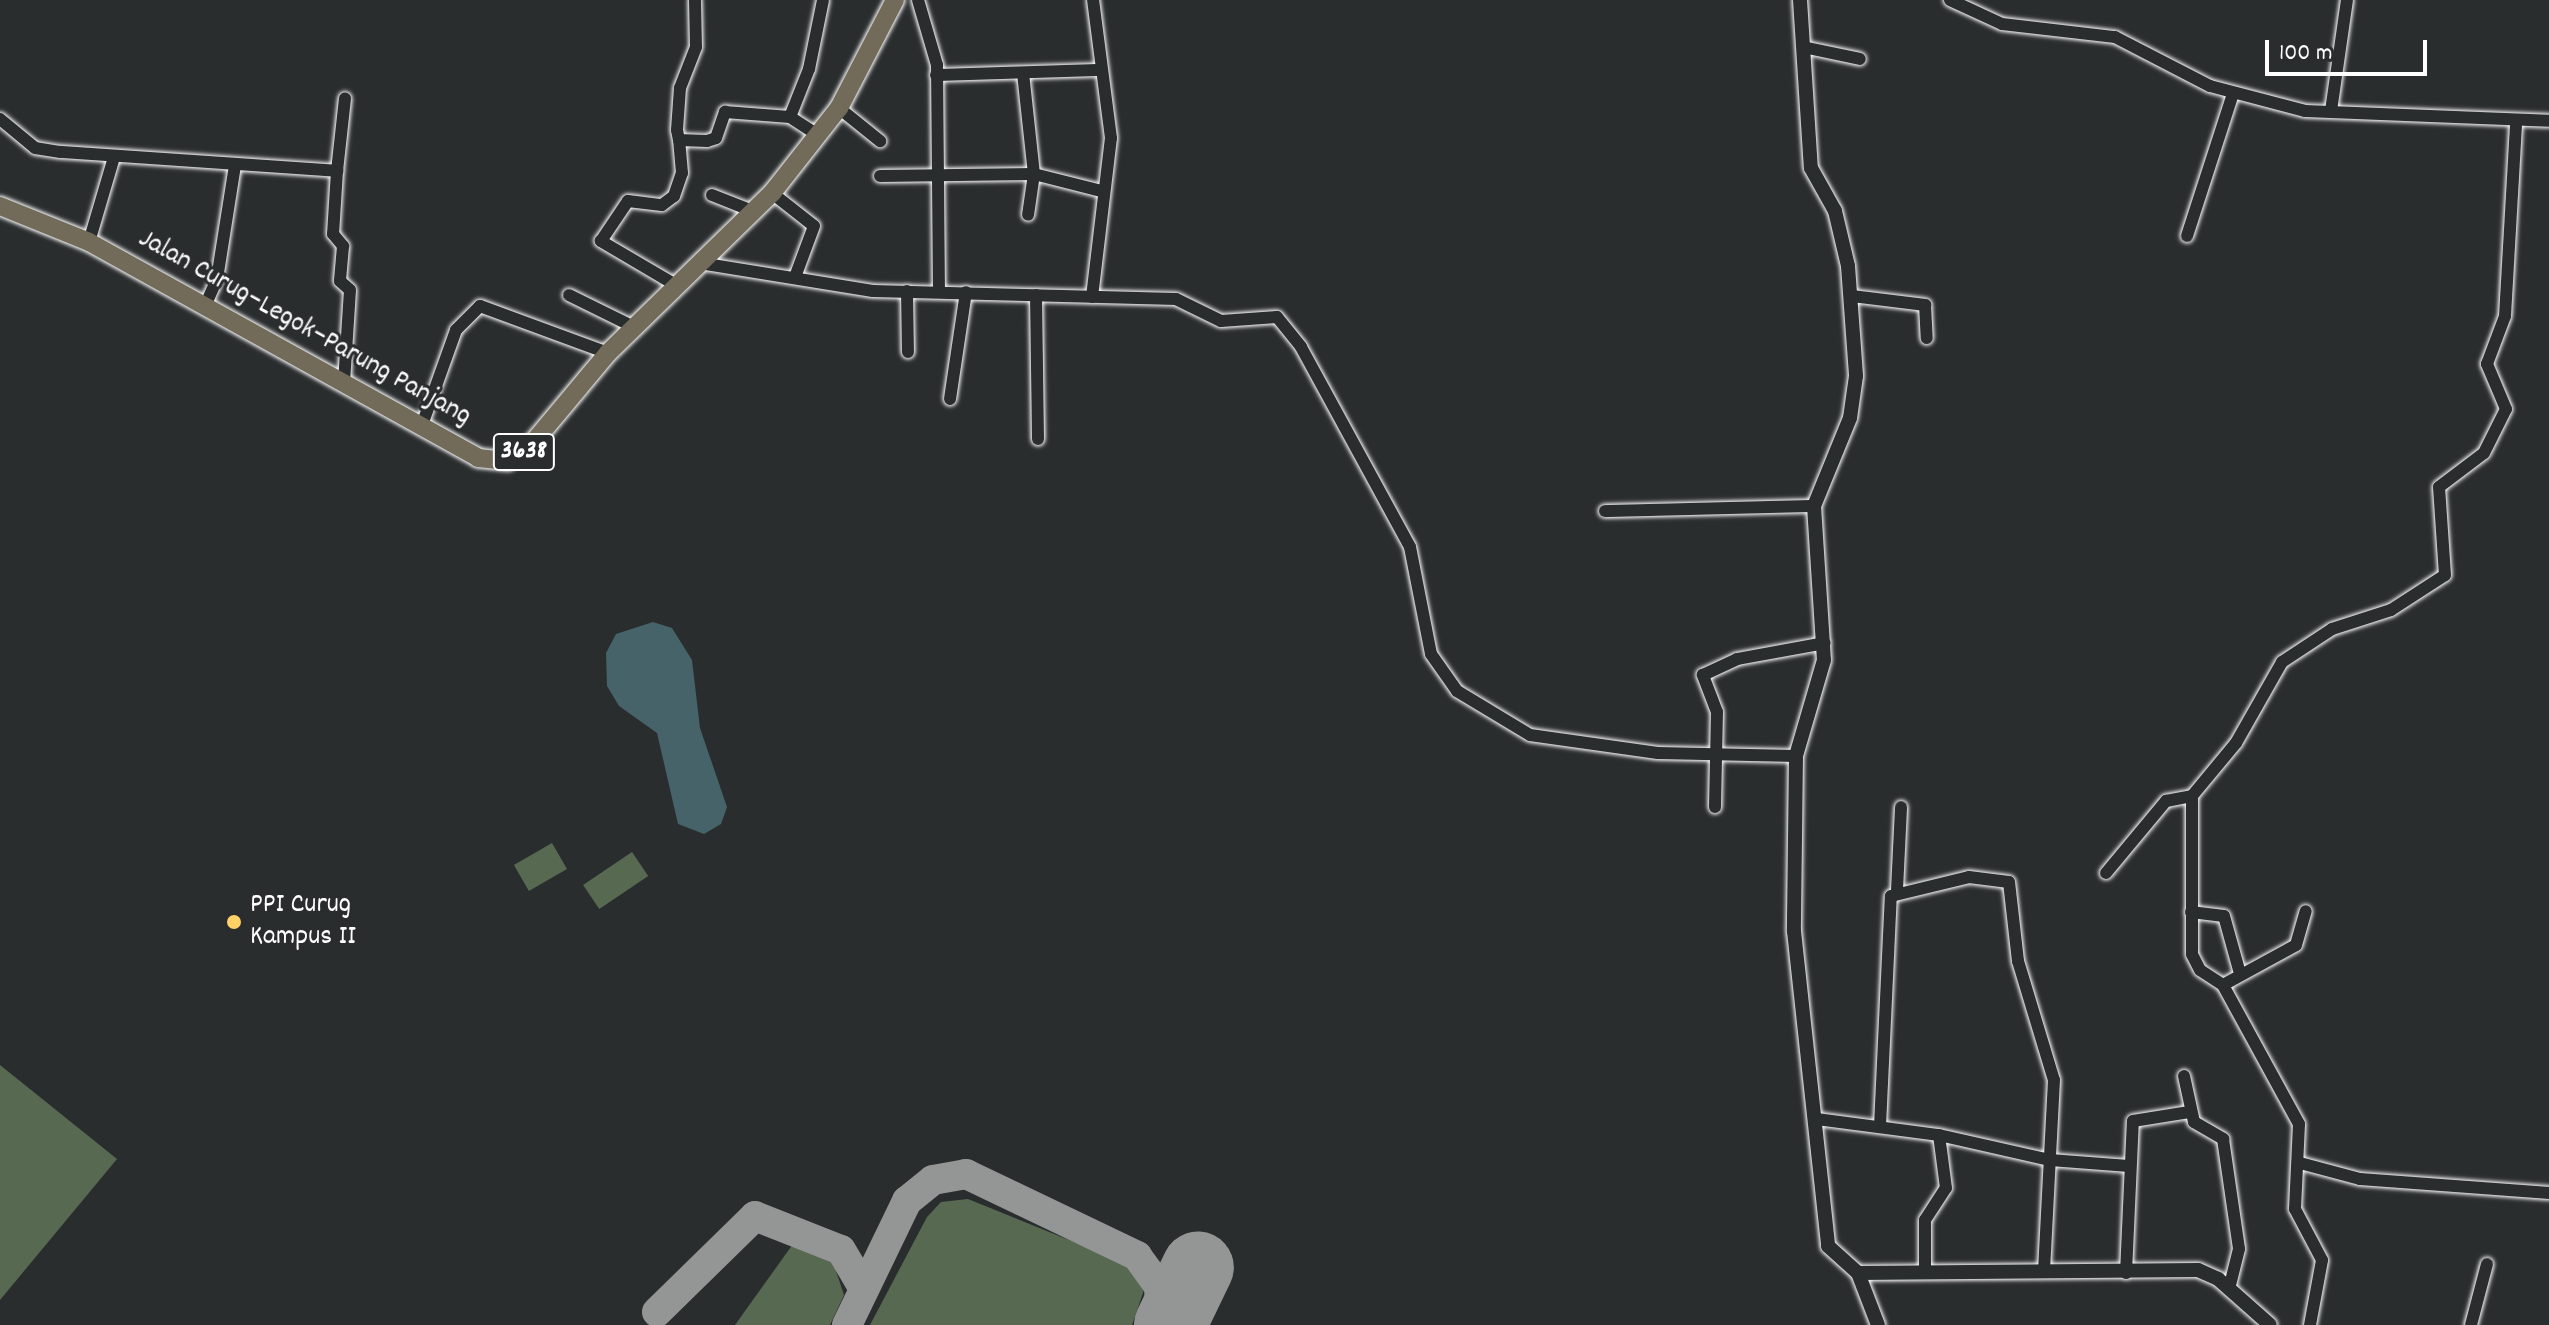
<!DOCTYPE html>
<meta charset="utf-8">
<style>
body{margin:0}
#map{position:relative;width:2549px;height:1325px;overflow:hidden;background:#2a2d2e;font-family:Dekko,sans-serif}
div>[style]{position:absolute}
.green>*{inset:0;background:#586952;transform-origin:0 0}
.water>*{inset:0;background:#456368}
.taxiway>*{height:30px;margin:-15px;padding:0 15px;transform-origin:15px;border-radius:15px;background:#949696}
.runway>*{height:72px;margin:-36px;padding:0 36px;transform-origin:36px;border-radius:36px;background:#949696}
.roads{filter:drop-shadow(0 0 2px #fff) drop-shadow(0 0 2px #fff)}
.minor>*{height:12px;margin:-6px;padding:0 6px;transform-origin:6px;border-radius:6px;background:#2a2d2e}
.tertiary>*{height:14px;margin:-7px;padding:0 7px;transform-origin:7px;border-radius:7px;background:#2a2d2e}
.primary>*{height:18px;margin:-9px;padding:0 9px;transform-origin:9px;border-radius:9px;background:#726b5a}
.dots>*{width:22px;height:22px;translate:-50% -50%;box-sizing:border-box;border:4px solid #2a2d2e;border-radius:50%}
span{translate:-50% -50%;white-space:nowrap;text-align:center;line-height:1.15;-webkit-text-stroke:6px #2a2d2e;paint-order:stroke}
.shield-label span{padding:2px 6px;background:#2a2d2e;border:2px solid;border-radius:6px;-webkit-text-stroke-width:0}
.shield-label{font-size:26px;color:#fff;font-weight:700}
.street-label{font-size:28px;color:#fff}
.poi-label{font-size:28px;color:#fff}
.left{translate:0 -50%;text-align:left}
.scale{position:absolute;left:2265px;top:40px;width:162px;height:36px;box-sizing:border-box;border:4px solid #fff;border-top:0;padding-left:10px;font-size:24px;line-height:28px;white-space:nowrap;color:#fff;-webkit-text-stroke:6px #2a2d2e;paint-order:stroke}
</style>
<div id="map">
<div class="green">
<i style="left:552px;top:843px;width:30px;height:44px;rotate:60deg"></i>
<i style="left:632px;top:852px;width:29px;height:59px;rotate:56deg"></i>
<i style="clip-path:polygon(0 1065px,117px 1159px,0 1300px)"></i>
<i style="clip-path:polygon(968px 1199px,1123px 1262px,1144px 1290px,1132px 1325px,870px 1325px,927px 1217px,941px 1202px)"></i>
<i style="clip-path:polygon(793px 1244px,833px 1262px,844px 1295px,830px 1325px,735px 1325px)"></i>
</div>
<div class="water">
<i style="clip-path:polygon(653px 622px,672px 628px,692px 660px,700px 728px,727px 807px,721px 824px,704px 834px,678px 824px,657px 733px,619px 706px,607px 686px,606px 653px,616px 634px)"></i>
</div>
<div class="taxiway">
<i style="left:657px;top:1312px;width:137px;rotate:-44.4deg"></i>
<i style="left:755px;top:1216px;width:92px;rotate:21.6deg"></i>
<i style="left:841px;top:1250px;width:45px;rotate:59.5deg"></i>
<i style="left:847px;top:1325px;width:138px;rotate:-64.2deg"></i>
<i style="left:907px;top:1201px;width:33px;rotate:-39deg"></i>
<i style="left:933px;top:1180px;width:34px;rotate:-10deg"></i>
<i style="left:966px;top:1174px;width:190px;rotate:25.6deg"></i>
<i style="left:1137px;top:1256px;width:37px;rotate:54deg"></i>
<i style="left:1159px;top:1286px;width:39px;rotate:87deg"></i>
</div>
<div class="runway">
<i style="left:1170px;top:1325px;width:64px;rotate:-64.2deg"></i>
</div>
<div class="roads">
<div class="minor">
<i style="left:695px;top:0;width:47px;rotate:88.8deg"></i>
<i style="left:696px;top:47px;width:44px;rotate:111.3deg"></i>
<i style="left:680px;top:88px;width:42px;rotate:94.1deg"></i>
<i style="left:677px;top:130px;width:10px;rotate:79deg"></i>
<i style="left:679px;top:140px;width:28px;rotate:2deg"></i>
<i style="left:707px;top:141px;width:9px;rotate:-18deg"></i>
<i style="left:716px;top:138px;width:28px;rotate:-71deg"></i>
<i style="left:725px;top:112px;width:65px;rotate:4.4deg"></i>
<i style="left:790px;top:117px;width:52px;rotate:-68.4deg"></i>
<i style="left:809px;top:69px;width:70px;rotate:-78.5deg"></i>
<i style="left:918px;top:0;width:68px;rotate:73.7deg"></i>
<i style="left:937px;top:65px;width:227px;rotate:89.5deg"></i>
<i style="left:1950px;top:0;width:57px;rotate:24.8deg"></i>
<i style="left:2002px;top:24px;width:114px;rotate:6.6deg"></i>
<i style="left:2115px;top:37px;width:107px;rotate:27.3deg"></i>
<i style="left:2210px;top:86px;width:98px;rotate:14.7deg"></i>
<i style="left:2305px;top:111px;width:244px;rotate:2.3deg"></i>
<i style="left:1803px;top:47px;width:58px;rotate:11.9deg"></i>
<i style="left:1023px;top:73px;width:102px;rotate:83.8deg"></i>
<i style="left:1034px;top:174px;width:41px;rotate:98.3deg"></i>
<i style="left:936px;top:75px;width:163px;rotate:-1.8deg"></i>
<i style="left:839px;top:108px;width:53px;rotate:38.8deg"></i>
<i style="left:2331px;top:111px;width:112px;rotate:-81.8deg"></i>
<i style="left:790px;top:117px;width:31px;rotate:33deg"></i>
<i style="left:0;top:119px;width:45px;rotate:39.6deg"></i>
<i style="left:35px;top:148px;width:26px;rotate:9deg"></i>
<i style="left:61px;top:152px;width:277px;rotate:3.9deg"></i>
<i style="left:337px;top:171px;width:73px;rotate:-83.7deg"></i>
<i style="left:337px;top:171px;width:63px;rotate:93.6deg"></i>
<i style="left:333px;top:234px;width:16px;rotate:50deg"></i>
<i style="left:343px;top:246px;width:35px;rotate:95deg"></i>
<i style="left:340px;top:281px;width:13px;rotate:42deg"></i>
<i style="left:350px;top:290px;width:92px;rotate:93.7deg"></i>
<i style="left:880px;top:176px;width:154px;rotate:-0.7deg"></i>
<i style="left:1034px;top:174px;width:69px;rotate:14.2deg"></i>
<i style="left:772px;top:193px;width:53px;rotate:38.2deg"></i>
<i style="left:814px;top:226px;width:54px;rotate:110.4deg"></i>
<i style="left:712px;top:195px;width:46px;rotate:21.6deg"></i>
<i style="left:2187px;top:236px;width:149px;rotate:-72.1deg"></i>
<i style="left:89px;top:242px;width:89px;rotate:-73.6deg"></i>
<i style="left:706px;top:264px;width:169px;rotate:9.2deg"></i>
<i style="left:873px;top:291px;width:303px;rotate:1.5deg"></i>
<i style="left:1176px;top:299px;width:50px;rotate:26.1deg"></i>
<i style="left:1221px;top:321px;width:56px;rotate:-4.1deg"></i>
<i style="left:1277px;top:317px;width:38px;rotate:51deg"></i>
<i style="left:1301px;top:347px;width:228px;rotate:61.4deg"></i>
<i style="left:1410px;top:547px;width:109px;rotate:78.9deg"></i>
<i style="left:1431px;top:654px;width:45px;rotate:54.9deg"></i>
<i style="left:1457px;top:691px;width:85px;rotate:31.1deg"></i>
<i style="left:1530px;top:735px;width:129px;rotate:8deg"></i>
<i style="left:1658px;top:753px;width:138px;rotate:1.2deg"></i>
<i style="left:679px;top:287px;width:91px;rotate:-149.5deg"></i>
<i style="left:601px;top:241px;width:48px;rotate:-56deg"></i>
<i style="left:628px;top:201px;width:34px;rotate:7deg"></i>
<i style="left:662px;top:205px;width:15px;rotate:-37deg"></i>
<i style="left:674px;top:196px;width:24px;rotate:-71deg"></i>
<i style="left:682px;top:173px;width:33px;rotate:-95deg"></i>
<i style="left:907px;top:291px;width:61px;rotate:89.1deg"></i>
<i style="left:569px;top:295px;width:75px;rotate:26.2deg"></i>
<i style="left:1036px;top:295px;width:144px;rotate:89.2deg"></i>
<i style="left:1852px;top:296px;width:74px;rotate:7deg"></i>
<i style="left:1925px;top:305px;width:33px;rotate:87deg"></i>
<i style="left:1092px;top:297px;width:160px;rotate:-83.2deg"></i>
<i style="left:1111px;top:138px;width:139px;rotate:-97.4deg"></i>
<i style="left:205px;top:306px;width:30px;rotate:-66deg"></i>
<i style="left:217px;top:279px;width:115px;rotate:-81deg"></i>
<i style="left:950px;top:399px;width:108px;rotate:-81.5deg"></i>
<i style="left:422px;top:425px;width:101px;rotate:-70.3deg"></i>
<i style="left:456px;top:330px;width:34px;rotate:-45deg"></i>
<i style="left:480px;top:306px;width:136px;rotate:20.2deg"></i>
<i style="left:1605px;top:511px;width:209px;rotate:-1.4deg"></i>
<i style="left:1715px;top:807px;width:95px;rotate:-88.8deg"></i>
<i style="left:1717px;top:712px;width:40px;rotate:-111deg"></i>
<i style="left:1703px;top:675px;width:38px;rotate:-25deg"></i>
<i style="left:1737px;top:659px;width:89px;rotate:-10.3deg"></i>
<i style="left:2106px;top:873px;width:94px;rotate:-50.2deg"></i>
<i style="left:2166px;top:801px;width:26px;rotate:-11deg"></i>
<i style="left:1897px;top:890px;width:83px;rotate:-87.2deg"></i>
<i style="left:2191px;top:912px;width:33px;rotate:7deg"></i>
<i style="left:2224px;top:916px;width:56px;rotate:74.5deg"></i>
<i style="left:2223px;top:985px;width:83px;rotate:-28.7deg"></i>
<i style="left:2296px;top:945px;width:35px;rotate:-74deg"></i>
<i style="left:2184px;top:1076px;width:47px;rotate:77.7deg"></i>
<i style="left:2194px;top:1122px;width:34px;rotate:30deg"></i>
<i style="left:2223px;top:1139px;width:111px;rotate:81.7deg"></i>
<i style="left:2239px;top:1249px;width:41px;rotate:104deg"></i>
<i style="left:1817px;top:1119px;width:123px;rotate:7.5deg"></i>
<i style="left:1880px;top:1126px;width:230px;rotate:-87.3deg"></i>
<i style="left:1891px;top:896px;width:80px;rotate:-13.7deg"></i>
<i style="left:1969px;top:877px;width:40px;rotate:7.1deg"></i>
<i style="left:2009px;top:882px;width:80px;rotate:83.5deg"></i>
<i style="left:2018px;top:961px;width:124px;rotate:73.2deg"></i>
<i style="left:2054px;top:1080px;width:192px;rotate:93deg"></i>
<i style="left:2300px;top:1163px;width:62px;rotate:14.9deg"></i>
<i style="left:2360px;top:1179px;width:190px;rotate:4.2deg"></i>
<i style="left:1925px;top:1270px;width:50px;rotate:-90deg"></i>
<i style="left:1925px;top:1220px;width:38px;rotate:-57deg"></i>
<i style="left:1946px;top:1188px;width:53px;rotate:-97.5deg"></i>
<i style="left:1939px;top:1135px;width:114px;rotate:12.7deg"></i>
<i style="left:2050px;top:1160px;width:79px;rotate:4.3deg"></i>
<i style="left:2126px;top:1273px;width:152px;rotate:-87.4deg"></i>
<i style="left:2133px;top:1121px;width:57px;rotate:-9.1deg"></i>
<i style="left:2310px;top:1325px;width:66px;rotate:-79.5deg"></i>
<i style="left:2322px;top:1260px;width:58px;rotate:-117.9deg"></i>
<i style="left:2295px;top:1209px;width:85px;rotate:-87.3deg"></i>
<i style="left:2299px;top:1124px;width:158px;rotate:-118.7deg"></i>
<i style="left:2223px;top:985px;width:27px;rotate:-147deg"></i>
<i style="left:2200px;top:970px;width:18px;rotate:-117deg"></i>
<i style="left:2192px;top:954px;width:158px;rotate:-90deg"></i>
<i style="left:2192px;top:796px;width:69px;rotate:-50.3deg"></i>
<i style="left:2236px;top:743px;width:93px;rotate:-60.4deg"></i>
<i style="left:2282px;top:662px;width:60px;rotate:-33.4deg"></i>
<i style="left:2332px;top:629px;width:62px;rotate:-17.9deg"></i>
<i style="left:2391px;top:610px;width:64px;rotate:-32.9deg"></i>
<i style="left:2445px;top:575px;width:88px;rotate:-93.9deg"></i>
<i style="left:2439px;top:487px;width:56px;rotate:-37.1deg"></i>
<i style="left:2484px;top:453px;width:49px;rotate:-63.4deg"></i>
<i style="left:2506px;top:409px;width:49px;rotate:-112.9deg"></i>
<i style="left:2487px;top:364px;width:51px;rotate:-69.4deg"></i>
<i style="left:2505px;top:316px;width:191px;rotate:-86.7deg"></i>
<i style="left:2471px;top:1325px;width:63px;rotate:-75.3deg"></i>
</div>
<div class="tertiary">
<i style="left:1800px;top:0;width:168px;rotate:86.3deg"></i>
<i style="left:1811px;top:168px;width:49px;rotate:60.8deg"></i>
<i style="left:1835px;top:211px;width:57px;rotate:76.7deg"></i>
<i style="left:1848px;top:266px;width:110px;rotate:85.8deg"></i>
<i style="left:1856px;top:376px;width:42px;rotate:98.1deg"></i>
<i style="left:1850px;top:418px;width:95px;rotate:112.2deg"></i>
<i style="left:1814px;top:506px;width:154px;rotate:86.3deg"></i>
<i style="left:1824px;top:660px;width:100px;rotate:106.3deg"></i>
<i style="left:1796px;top:756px;width:175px;rotate:90.7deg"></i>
<i style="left:1794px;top:931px;width:317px;rotate:83.8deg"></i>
<i style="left:1828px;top:1246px;width:40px;rotate:42deg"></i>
<i style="left:1858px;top:1273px;width:340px;rotate:-0.5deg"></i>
<i style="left:2198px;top:1270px;width:22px;rotate:24deg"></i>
<i style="left:2218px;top:1279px;width:69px;rotate:41.5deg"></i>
<i style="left:1858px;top:1273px;width:56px;rotate:69deg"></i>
</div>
<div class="primary">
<i style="left:0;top:206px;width:96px;rotate:22deg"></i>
<i style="left:89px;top:242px;width:445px;rotate:29deg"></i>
<i style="left:478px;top:458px;width:30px;rotate:6deg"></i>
<i style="left:508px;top:461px;width:21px;rotate:-29deg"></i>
<i style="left:526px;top:451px;width:128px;rotate:-50.1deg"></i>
<i style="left:608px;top:353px;width:229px;rotate:-44.3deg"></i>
<i style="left:772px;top:193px;width:108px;rotate:-51.8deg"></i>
<i style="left:839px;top:108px;width:122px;rotate:-62.6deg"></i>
</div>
</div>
<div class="dots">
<i style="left:234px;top:922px;background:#ffd166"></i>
</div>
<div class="shield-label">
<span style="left:524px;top:452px">3638</span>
</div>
<div class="street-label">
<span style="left:304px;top:329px;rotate:29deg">Jalan Curug–Legok–Parung Panjang</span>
</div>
<div class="poi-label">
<span class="left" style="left:250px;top:922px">PPI Curug<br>Kampus II</span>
</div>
<div class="scale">100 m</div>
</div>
